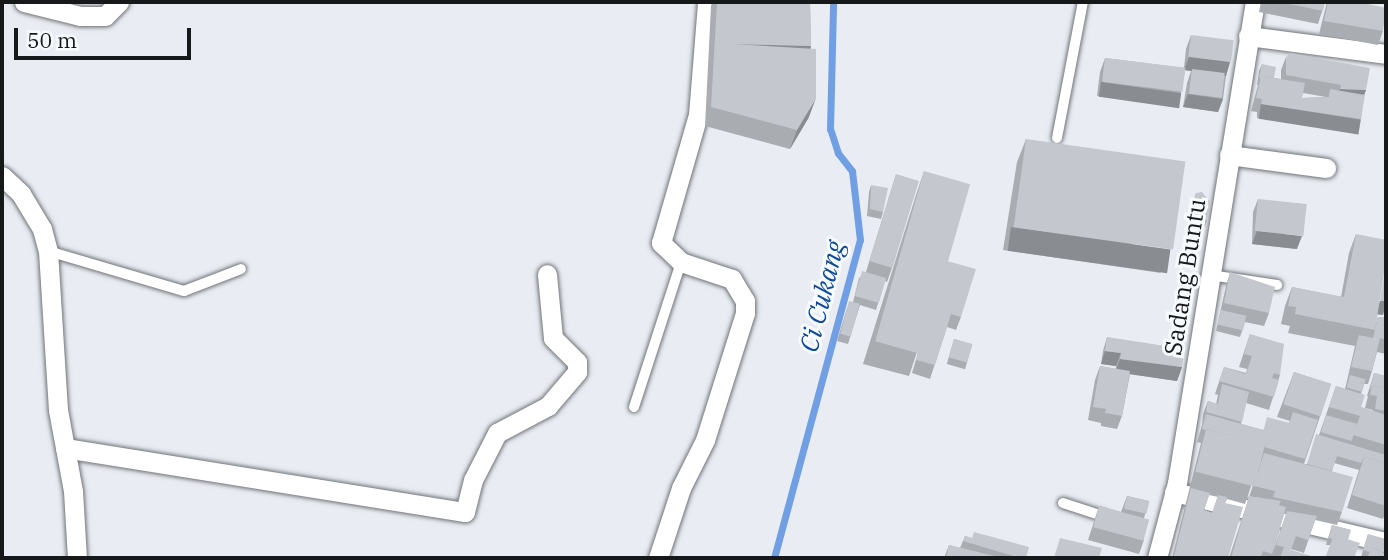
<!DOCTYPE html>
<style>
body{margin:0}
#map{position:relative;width:1388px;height:560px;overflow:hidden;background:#e9edf3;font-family:"IBM Plex Serif",serif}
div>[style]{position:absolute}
.stream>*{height:7px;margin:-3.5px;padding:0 3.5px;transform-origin:3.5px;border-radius:3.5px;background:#709fe4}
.roads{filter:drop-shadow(0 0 2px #707479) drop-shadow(0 0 2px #707479)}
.service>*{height:10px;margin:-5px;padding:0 5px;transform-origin:5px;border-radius:5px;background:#fff}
.minor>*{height:19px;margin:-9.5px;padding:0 9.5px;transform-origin:9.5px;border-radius:9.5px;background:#fff}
.wall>*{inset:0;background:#a9acb1;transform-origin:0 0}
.shaded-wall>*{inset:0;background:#898c90;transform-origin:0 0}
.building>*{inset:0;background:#c4c8ce;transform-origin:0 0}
span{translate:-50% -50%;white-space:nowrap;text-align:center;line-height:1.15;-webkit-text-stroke:6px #f8fbfe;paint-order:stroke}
.street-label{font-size:24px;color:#17181a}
.water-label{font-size:26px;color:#0d4a9a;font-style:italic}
.frame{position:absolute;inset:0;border:4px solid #17181a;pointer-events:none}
.scale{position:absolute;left:14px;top:28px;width:177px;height:32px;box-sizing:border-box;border:4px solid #17181a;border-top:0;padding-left:9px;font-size:21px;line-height:24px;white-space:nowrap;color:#17181a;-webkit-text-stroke:5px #f8fbfe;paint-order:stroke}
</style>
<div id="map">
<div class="stream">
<i style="left:774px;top:558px;width:329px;rotate:-74.9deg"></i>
<i style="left:860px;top:240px;width:69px;rotate:-96.6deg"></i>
<i style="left:852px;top:171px;width:23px;rotate:-128deg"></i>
<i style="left:838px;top:153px;width:25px;rotate:-108deg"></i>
<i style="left:830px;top:129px;width:127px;rotate:-88.6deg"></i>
</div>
<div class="roads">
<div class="service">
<i style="left:1057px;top:138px;width:138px;rotate:-79.2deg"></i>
<i style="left:48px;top:251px;width:142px;rotate:16.4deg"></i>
<i style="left:184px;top:291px;width:61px;rotate:-21.1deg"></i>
<i style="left:1210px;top:275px;width:68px;rotate:8.5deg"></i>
<i style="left:634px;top:407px;width:152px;rotate:-72deg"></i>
<i style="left:1063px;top:503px;width:45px;rotate:18deg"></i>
</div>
<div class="minor">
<i style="left:24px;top:2px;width:58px;rotate:14deg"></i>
<i style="left:80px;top:16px;width:25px"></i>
<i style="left:105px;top:16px;width:20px;rotate:-45deg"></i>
<i style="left:1248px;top:36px;width:139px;rotate:7.4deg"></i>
<i style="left:1229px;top:155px;width:98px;rotate:7.6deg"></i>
<i style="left:2px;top:176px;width:26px;rotate:43deg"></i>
<i style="left:21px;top:194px;width:41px;rotate:59deg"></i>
<i style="left:42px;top:229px;width:23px;rotate:75deg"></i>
<i style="left:48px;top:251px;width:159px;rotate:86.4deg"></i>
<i style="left:58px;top:410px;width:82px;rotate:79.5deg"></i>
<i style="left:73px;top:491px;width:67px;rotate:86.6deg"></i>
<i style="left:65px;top:448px;width:405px;rotate:9.1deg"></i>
<i style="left:465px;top:512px;width:33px;rotate:-76deg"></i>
<i style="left:473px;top:480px;width:53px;rotate:-62.9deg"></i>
<i style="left:497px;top:433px;width:58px;rotate:-27.9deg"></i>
<i style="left:548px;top:406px;width:45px;rotate:-49.5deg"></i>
<i style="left:577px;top:372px;width:10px;rotate:-90deg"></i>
<i style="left:577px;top:362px;width:34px;rotate:-135deg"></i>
<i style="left:553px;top:338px;width:64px;rotate:-95.4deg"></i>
<i style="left:1174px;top:492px;width:218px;rotate:13.3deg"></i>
<i style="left:658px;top:558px;width:74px;rotate:-71.8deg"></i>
<i style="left:681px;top:488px;width:54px;rotate:-63.4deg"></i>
<i style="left:705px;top:440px;width:133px;rotate:-72.5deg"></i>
<i style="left:745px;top:313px;width:12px;rotate:-90deg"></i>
<i style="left:745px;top:301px;width:26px;rotate:-121deg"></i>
<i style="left:732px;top:279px;width:54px;rotate:-161.6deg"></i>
<i style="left:681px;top:262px;width:28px;rotate:-136deg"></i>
<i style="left:661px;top:243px;width:133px;rotate:-73.9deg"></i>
<i style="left:698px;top:115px;width:113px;rotate:-85.4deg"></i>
<i style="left:1157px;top:558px;width:78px;rotate:-75.1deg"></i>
<i style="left:1177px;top:483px;width:487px;rotate:-80.8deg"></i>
</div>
</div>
<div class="wall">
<i style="clip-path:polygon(712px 2px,810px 2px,811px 46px,809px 117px,790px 149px,705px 126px,711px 6px)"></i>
<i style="clip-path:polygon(1261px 2px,1325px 2px,1318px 24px,1259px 12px)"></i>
<i style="clip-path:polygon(1327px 2px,1365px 2px,1364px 3px,1383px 31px,1378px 45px,1319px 34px)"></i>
<i style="clip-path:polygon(1191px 35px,1230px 62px,1226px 76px,1223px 99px,1218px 112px,1183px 107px,1187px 83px,1191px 71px,1185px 70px,1181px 93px,1177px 106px,1097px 96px,1100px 72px,1105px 58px,1184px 68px,1186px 49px)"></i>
<i style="clip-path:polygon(evenodd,1286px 57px,1366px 90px,1364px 95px,1361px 119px,1356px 132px,1257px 118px,1257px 112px,1251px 111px,1258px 85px,1257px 85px,1259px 71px,1262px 64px,1274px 78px,1281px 79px,1281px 70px,1286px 57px,1303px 93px,1326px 97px,1302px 98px,1303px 93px)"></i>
<i style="clip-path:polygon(1026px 139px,1161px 273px,1003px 250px,1017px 162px)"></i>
<i style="clip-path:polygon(924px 171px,943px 270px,961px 317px,956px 330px,947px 327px,930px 379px,912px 373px,927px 322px,909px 376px,863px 364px,916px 195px)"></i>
<i style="clip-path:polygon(896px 174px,892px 268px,887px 282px,885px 281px,876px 310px,860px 305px,848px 344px,837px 341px,847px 308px,853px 302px,859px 278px,866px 272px)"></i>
<i style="clip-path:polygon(871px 185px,883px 212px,881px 219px,867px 216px,869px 192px)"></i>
<i style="clip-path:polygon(1196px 193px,1207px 220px,1205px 227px,1189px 224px,1194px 200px)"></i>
<i style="clip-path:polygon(1258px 199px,1297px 249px,1252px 244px,1253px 212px)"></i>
<i style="clip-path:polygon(evenodd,1356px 234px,1383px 315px,1377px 314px,1376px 323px,1378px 317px,1386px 317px,1386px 354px,1377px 352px,1372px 371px,1368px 384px,1364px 384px,1361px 394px,1361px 407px,1372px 411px,1373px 410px,1365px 408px,1368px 396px,1367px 396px,1374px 373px,1386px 376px,1386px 511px,1383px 519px,1347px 508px,1359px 470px,1334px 463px,1332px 471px,1342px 512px,1337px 525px,1315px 520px,1304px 553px,1291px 549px,1291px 550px,1310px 558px,1271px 558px,1271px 557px,1271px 558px,1229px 558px,1261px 461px,1260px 460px,1245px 504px,1227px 499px,1225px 503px,1228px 558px,1172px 558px,1201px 443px,1197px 442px,1202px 425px,1203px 414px,1208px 401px,1216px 404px,1218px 395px,1215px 394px,1224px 367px,1246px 373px,1247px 369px,1239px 367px,1250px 334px,1280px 375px,1269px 410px,1246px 403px,1241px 424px,1263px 430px,1289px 423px,1290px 421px,1277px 417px,1294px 372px,1331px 384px,1304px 464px,1307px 464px,1319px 435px,1336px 386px,1345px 389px,1355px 346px,1288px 333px,1290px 326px,1281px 324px,1285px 306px,1292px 287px,1341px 297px,1349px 253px,1356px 234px,1209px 495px,1218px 497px,1212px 513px,1204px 510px,1209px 495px,1356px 234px,1284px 514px,1286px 514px,1273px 552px,1284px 514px)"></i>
<i style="clip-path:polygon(1230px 272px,1269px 313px,1264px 326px,1245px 322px,1240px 337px,1216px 331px,1226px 286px)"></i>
<i style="clip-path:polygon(1107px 337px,1182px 367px,1177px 381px,1130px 374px,1122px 416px,1117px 429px,1101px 426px,1101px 423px,1088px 420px,1095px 380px,1100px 366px,1116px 369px,1116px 366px,1101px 364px,1103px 351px)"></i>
<i style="left:954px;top:339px;width:19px;height:26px;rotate:16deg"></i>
<i style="clip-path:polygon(1127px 496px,1149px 501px,1144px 518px,1144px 540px,1139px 554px,1088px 540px,1099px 506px,1121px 512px)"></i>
<i style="clip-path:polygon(1332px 525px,1351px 530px,1330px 545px,1326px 545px)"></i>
<i style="clip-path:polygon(1368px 534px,1386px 558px,1365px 558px,1361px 557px)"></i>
<i style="clip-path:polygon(965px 536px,1026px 558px,944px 558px,949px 545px,960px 548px)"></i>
</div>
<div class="shaded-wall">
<i style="clip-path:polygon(733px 44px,811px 46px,805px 65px)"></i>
<i style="clip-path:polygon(1189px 57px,1230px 62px,1226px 76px,1184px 70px)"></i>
<i style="left:1101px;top:82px;width:81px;height:15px;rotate:8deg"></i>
<i style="clip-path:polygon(1340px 89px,1366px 90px,1361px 103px,1335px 103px)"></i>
<i style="clip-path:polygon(1188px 94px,1223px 99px,1218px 112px,1183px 107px)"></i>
<i style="clip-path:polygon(816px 98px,809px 117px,790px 149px,797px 130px)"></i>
<i style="left:1261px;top:104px;width:101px;height:15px;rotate:9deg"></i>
<i style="left:1011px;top:227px;width:161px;height:24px;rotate:8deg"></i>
<i style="clip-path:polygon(1257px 231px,1302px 236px,1297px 249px,1252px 244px)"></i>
<i style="clip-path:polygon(1380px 301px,1386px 301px,1386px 305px,1383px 315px,1375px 314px)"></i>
<i style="clip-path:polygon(1105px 351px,1121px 353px,1116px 366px,1101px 364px)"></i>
<i style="clip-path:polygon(1120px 359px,1182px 367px,1177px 381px,1115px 372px)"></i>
</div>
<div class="building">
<i style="clip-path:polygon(717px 2px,810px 2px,811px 46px,733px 44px,816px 49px,816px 98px,797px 130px,711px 107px)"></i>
<i style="clip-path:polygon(1280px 2px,1325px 2px,1323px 11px)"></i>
<i style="clip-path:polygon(1328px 2px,1359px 2px,1386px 8px,1383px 31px,1324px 21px)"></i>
<i style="left:1191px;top:35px;width:43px;height:22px;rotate:7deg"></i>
<i style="clip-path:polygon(1290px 53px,1370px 68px,1366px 90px,1340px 89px,1341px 85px,1286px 75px,1286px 57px)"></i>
<i style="left:1105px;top:58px;width:81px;height:24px;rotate:7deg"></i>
<i style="clip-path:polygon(1262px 64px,1276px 67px,1274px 78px,1261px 76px,1261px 78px,1259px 78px)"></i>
<i style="left:1192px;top:69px;width:33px;height:25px;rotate:7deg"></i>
<i style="clip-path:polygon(1261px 76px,1305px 83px,1302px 98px,1329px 97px,1330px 89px,1365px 95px,1361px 119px,1261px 104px,1262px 99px,1256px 98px)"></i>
<i style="left:1026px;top:139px;width:161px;height:89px;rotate:8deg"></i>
<i style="left:924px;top:171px;width:48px;height:177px;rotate:16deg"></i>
<i style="left:896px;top:174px;width:24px;height:91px;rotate:17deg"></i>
<i style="clip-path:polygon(871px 185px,888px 188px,883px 212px,870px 209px)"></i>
<i style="clip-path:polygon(1202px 192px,1211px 203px,1207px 220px,1192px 217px,1196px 193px)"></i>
<i style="left:1258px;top:199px;width:49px;height:32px;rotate:6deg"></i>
<i style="clip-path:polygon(1356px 234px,1386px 240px,1386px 261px,1375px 330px,1295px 314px,1296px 307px,1288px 306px,1292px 287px,1344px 297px)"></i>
<i style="clip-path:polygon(947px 261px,976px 269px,961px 317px,951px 314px,935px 365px,916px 360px)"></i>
<i style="clip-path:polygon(1386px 263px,1386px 301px,1380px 301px)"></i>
<i style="left:862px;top:271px;width:25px;height:26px;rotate:16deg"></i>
<i style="clip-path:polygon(1230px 272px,1275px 287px,1269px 313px,1224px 303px)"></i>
<i style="left:849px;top:301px;width:11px;height:34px;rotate:15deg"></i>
<i style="left:1221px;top:310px;width:26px;height:15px;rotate:13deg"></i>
<i style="clip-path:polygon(1378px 317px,1386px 317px,1386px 340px,1380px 338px,1372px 371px,1351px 367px,1359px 335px,1373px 338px)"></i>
<i style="clip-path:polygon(1250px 334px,1284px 344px,1280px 375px,1274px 373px,1272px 378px,1279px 380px,1274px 397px,1219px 381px,1224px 367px,1246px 374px,1252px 356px,1244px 354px)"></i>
<i style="clip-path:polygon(1107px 337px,1185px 349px,1182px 367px,1120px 359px,1121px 353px,1105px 351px)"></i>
<i style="left:954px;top:339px;width:19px;height:19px;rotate:16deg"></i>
<i style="clip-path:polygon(1100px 366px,1130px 371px,1122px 416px,1105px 413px,1106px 409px,1093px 407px)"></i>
<i style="left:1294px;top:372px;width:39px;height:34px;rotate:18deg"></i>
<i style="clip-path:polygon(1374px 373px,1386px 376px,1386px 388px,1372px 386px,1371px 389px,1370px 389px)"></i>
<i style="left:1350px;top:375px;width:16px;height:13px;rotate:15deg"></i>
<i style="clip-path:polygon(1222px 384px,1249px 392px,1242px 422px,1206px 412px,1208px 401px,1218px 404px)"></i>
<i style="clip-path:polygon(1336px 386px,1365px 395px,1361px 407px,1386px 415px,1386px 445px,1353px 435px,1360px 416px,1329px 407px)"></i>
<i style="clip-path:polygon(1372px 386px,1386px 388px,1386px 411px,1375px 409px,1377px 396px,1370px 395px)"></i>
<i style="clip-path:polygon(1293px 412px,1318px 420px,1305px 459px,1264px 447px,1265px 444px,1206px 429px,1206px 430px,1202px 429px,1206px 414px,1285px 436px)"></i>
<i style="left:1326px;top:415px;width:32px;height:18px;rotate:16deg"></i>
<i style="left:1267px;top:417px;width:23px;height:14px;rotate:15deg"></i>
<i style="left:1206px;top:429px;width:61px;height:44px;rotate:14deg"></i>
<i style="clip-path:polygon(1316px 434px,1386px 455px,1386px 463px,1364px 457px,1361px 463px,1337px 456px,1332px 471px,1307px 464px)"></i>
<i style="clip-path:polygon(1264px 453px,1353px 477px,1342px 512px,1273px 497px,1275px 491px,1254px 486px)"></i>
<i style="clip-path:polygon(1364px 457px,1386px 463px,1386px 506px,1352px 495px)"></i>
<i style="clip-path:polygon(1191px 488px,1210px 493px,1204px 510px,1212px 513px,1218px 495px,1227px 497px,1225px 503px,1243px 507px,1228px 558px,1185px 558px,1174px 556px)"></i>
<i style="left:1127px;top:496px;width:23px;height:13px;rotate:13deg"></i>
<i style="clip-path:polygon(1249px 496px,1281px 501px,1279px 505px,1286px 507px,1272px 554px,1263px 551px,1260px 558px,1231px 558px)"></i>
<i style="left:1099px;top:506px;width:52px;height:22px;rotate:15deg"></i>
<i style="clip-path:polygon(1287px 511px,1317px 516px,1308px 540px,1296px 536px,1291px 550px,1311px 556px,1310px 558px,1280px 558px,1284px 547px,1276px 545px)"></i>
<i style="clip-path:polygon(1332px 525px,1351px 530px,1348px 540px,1334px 535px,1333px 539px,1329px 538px)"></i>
<i style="clip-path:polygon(974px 532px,1029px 547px,1026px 558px,1020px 558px,963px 541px,965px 536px,972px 538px)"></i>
<i style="clip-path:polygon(1368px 534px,1386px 539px,1386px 553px,1372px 547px,1370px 552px,1363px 550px)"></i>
<i style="clip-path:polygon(1334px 535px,1360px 543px,1354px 558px,1325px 558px)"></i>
<i style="clip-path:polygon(1060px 538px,1102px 548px,1099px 558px,1054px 558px)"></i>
<i style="clip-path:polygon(949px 545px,1003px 558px,946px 558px)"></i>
<i style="clip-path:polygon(1372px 547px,1386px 554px,1386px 558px,1367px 558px)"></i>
</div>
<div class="street-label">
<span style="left:1185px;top:277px;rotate:-81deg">Sadang Buntu</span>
</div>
<div class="water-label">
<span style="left:822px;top:296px;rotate:-76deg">Ci Cukang</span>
</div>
<div class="frame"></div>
<div class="scale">50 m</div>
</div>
